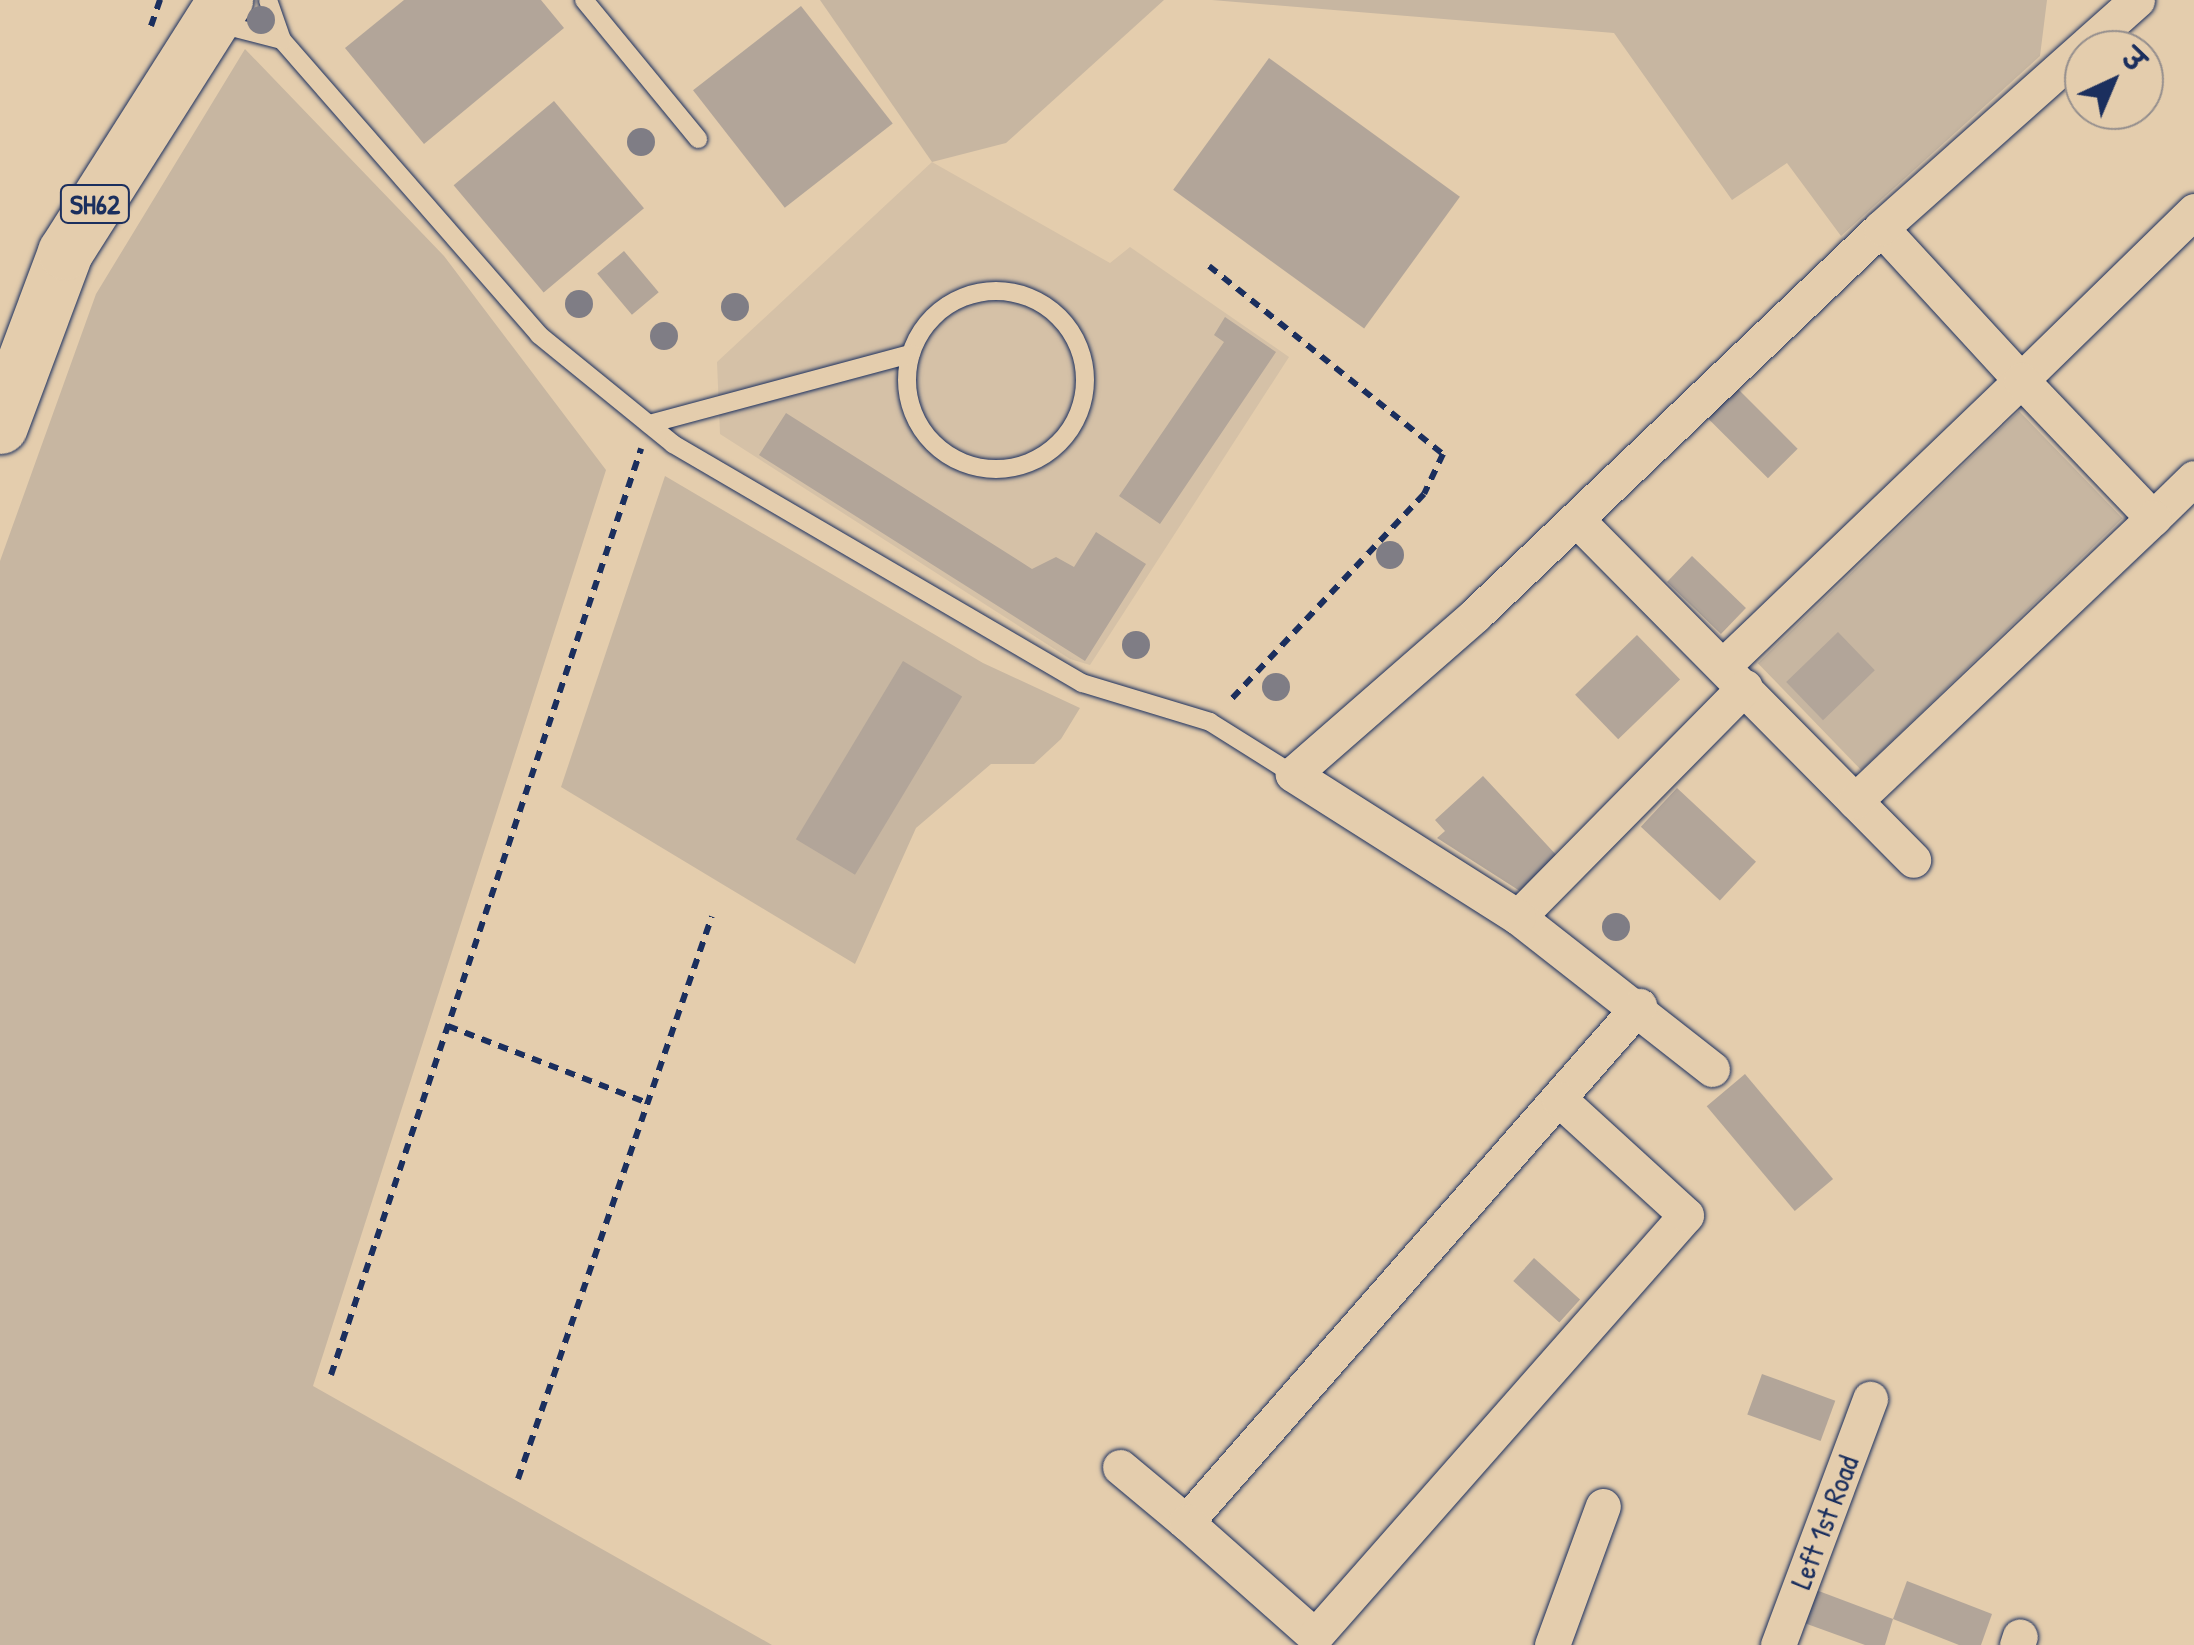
<!DOCTYPE html>
<meta charset="utf-8">
<style>
body{margin:0}
#map{position:relative;width:2194px;height:1645px;overflow:hidden;background:#e4cdad;font-family:"Patrick Hand","Playpen Sans Deva",sans-serif}
div>[style]{position:absolute}
.built>*{inset:0;background:#d5c1a7}
.green>*{inset:0;background:#c7b6a1;transform-origin:0 0}
.building>*{inset:0;background:#b2a599;transform-origin:0 0}
.path>*{height:6px;margin-top:-3px;transform-origin:0;background:repeating-linear-gradient(90deg,#1b2f5e 0 10px,transparent 0 18px)}
.roads{filter:drop-shadow(0 0 2px #1b2f5e) drop-shadow(0 0 2px #1b2f5e)}
.lane>*{height:18px;margin:-9px;padding:0 9px;transform-origin:9px;border-radius:9px;background:#e4cdad}
.lane>.ring{margin:-9px;padding:0;box-sizing:content-box;background:none;border:18px solid #e4cdad;border-radius:50%}
.street>*{height:35px;margin:-17.5px;padding:0 17.5px;transform-origin:17.5px;border-radius:17.5px;background:#e4cdad}
.primary>*{height:55px;margin:-27.5px;padding:0 27.5px;transform-origin:27.5px;border-radius:27.5px;background:#e4cdad}
.trees>*{width:28px;height:28px;margin:-14px;border-radius:50%;background:#7f7d85}
span{translate:-50% -50%;white-space:nowrap;text-align:center;line-height:1.15;-webkit-text-stroke:9px #e4cdad;paint-order:stroke}
.shield-label span{padding:2px 8px;background:#e4cdad;border:2px solid;border-radius:8px;-webkit-text-stroke-width:0}
.shield-label{font-size:28px;color:#1b2f5e;font-weight:700}
.street-label{font-size:30px;color:#1b2f5e}
.north{position:absolute;left:2064px;top:30px;width:100px;height:100px;box-sizing:border-box;background:#e4cdad;border:2px solid #948e8d;border-radius:50%;rotate:44deg;font-size:28px;font-weight:700;line-height:40px;text-align:center;color:#1b2f5e}
.north::after{content:'';display:block;margin:auto;width:35px;height:45px;background:#1b2f5e;clip-path:polygon(50% 0,100% 100%,50% 72%,0 100%)}
</style>
<div id="map">
<div class="built">
<i style="clip-path:polygon(932px 162px,1110px 263px,1130px 247px,1289px 357px,1090px 665px,1070px 659px,720px 434px,717px 362px)"></i>
</div>
<div class="green">
<i style="clip-path:polygon(820px 0,1164px 0,1006px 143px,932px 162px)"></i>
<i style="clip-path:polygon(1212px 0,2047px 0,2040px 56px,1841px 236px,1787px 163px,1732px 200px,1614px 33px)"></i>
<i style="clip-path:polygon(245px 49px,444px 256px,606px 470px,313px 1386px,772px 1645px,0 1645px,0 561px,96px 294px)"></i>
<i style="left:2019px;top:411px;width:149px;height:363px;rotate:46deg"></i>
<i style="clip-path:polygon(665px 476px,983px 663px,1080px 708px,1061px 739px,1034px 764px,991px 764px,916px 828px,855px 964px,561px 787px)"></i>
</div>
<div class="building">
<i style="clip-path:polygon(404px 0,541px 0,564px 28px,424px 144px,345px 48px)"></i>
<i style="left:801px;top:6px;width:149px;height:137px;rotate:52deg"></i>
<i style="left:1269px;top:58px;width:236px;height:163px;rotate:36deg"></i>
<i style="left:554px;top:101px;width:140px;height:131px;rotate:50deg"></i>
<i style="left:624px;top:251px;width:54px;height:35px;rotate:50deg"></i>
<i style="clip-path:polygon(1225px 317px,1276px 352px,1160px 524px,1119px 496px,1224px 342px,1214px 335px)"></i>
<i style="left:1734px;top:385px;width:90px;height:42px;rotate:45deg"></i>
<i style="clip-path:polygon(786px 413px,1032px 569px,1056px 557px,1074px 567px,1096px 532px,1146px 564px,1085px 661px,759px 455px)"></i>
<i style="left:1692px;top:556px;width:75px;height:36px;rotate:44deg"></i>
<i style="left:1838px;top:632px;width:53px;height:72px;rotate:46deg"></i>
<i style="left:1637px;top:635px;width:62px;height:86px;rotate:46deg"></i>
<i style="left:903px;top:661px;width:69px;height:208px;rotate:31deg"></i>
<i style="clip-path:polygon(1483px 776px,1560px 859px,1523px 893px,1437px 838px,1445px 831px,1435px 820px)"></i>
<i style="left:1677px;top:788px;width:108px;height:53px;rotate:43deg"></i>
<i style="left:1745px;top:1074px;width:137px;height:50px;rotate:50deg"></i>
<i style="left:1534px;top:1258px;width:62px;height:31px;rotate:42deg"></i>
<i style="left:1762px;top:1374px;width:78px;height:43px;rotate:20deg"></i>
<i style="clip-path:polygon(1907px 1581px,1992px 1614px,1981px 1645px,1959px 1645px,1893px 1619px)"></i>
<i style="clip-path:polygon(1808px 1587px,1893px 1619px,1885px 1645px,1865px 1645px,1796px 1620px)"></i>
</div>
<div class="path">
<i style="left:151px;top:26px;width:28px;rotate:-71deg"></i>
<i style="left:1209px;top:266px;width:300px;rotate:38.8deg"></i>
<i style="left:1443px;top:454px;width:44px;rotate:115.4deg"></i>
<i style="left:1424px;top:494px;width:287px;rotate:133.2deg"></i>
<i style="left:448px;top:1026px;width:214px;rotate:21.1deg"></i>
<i style="left:331px;top:1375px;width:977px;rotate:-71.49deg"></i>
<i style="left:518px;top:1479px;width:595px;rotate:-70.99deg"></i>
</div>
<div class="roads">
<div class="lane">
<i style="left:268px;top:0;width:42px;rotate:70.7deg"></i>
<i style="left:282px;top:40px;width:391px;rotate:48.9deg"></i>
<i style="left:539px;top:335px;width:173px;rotate:39.1deg"></i>
<i style="left:673px;top:444px;width:474px;rotate:30.3deg"></i>
<i style="left:1082px;top:683px;width:134px;rotate:16.9deg"></i>
<i style="left:1210px;top:722px;width:98px;rotate:32.1deg"></i>
<i style="left:584px;top:0;width:180px;rotate:50.6deg"></i>
<i style="left:220px;top:24px;width:64px;rotate:14.5deg"></i>
<i class="ring" style="left:907px;top:291px;width:160px;height:160px"></i>
<i style="left:649px;top:424px;width:271px;rotate:-15deg"></i>
</div>
<div class="street">
<i style="left:1881px;top:228px;width:207px;rotate:47.4deg"></i>
<i style="left:2021px;top:380px;width:242px;rotate:-44.3deg"></i>
<i style="left:2153px;top:518px;width:57px;rotate:-44.3deg"></i>
<i style="left:1577px;top:520px;width:478px;rotate:45.3deg"></i>
<i style="left:1724px;top:665px;width:412px;rotate:-43.8deg"></i>
<i style="left:2021px;top:380px;width:191px;rotate:46.3deg"></i>
<i style="left:2153px;top:518px;width:411px;rotate:136.5deg"></i>
<i style="left:1518px;top:917px;width:323px;rotate:-45.4deg"></i>
<i style="left:1712px;top:1069px;width:246px;rotate:-141.9deg"></i>
<i style="left:1518px;top:917px;width:267px;rotate:-147.6deg"></i>
<i style="left:1293px;top:774px;width:242px;rotate:-41.1deg"></i>
<i style="left:1475px;top:615px;width:561px;rotate:-43.63deg"></i>
<i style="left:1881px;top:228px;width:343px;rotate:-41.7deg"></i>
<i style="left:1120px;top:1467px;width:86px;rotate:39.8deg"></i>
<i style="left:1186px;top:1522px;width:687px;rotate:-48.72deg"></i>
<i style="left:1186px;top:1522px;width:172px;rotate:41.5deg"></i>
<i style="left:1315px;top:1636px;width:561px;rotate:-48.61deg"></i>
<i style="left:1686px;top:1215px;width:172px;rotate:-137.6deg"></i>
<i style="left:1552px;top:1645px;width:148px;rotate:-69.9deg"></i>
<i style="left:1778px;top:1645px;width:263px;rotate:-69.5deg"></i>
<i style="left:2017px;top:1645px;width:9px;rotate:-72deg"></i>
</div>
<div class="primary">
<i style="left:0;top:426px;width:186px;rotate:-69.5deg"></i>
<i style="left:65px;top:252px;width:299px;rotate:-57.6deg"></i>
</div>
</div>
<div class="trees">
<i style="left:261px;top:20px"></i>
<i style="left:641px;top:142px"></i>
<i style="left:579px;top:304px"></i>
<i style="left:735px;top:307px"></i>
<i style="left:664px;top:336px"></i>
<i style="left:1390px;top:555px"></i>
<i style="left:1136px;top:645px"></i>
<i style="left:1276px;top:687px"></i>
<i style="left:1616px;top:927px"></i>
</div>
<div class="shield-label">
<span style="left:95px;top:204px">SH62</span>
</div>
<div class="street-label">
<span style="left:1824px;top:1522px;rotate:-69deg">Left 1st Road</span>
</div>
<div class="north">उ</div>
</div>
